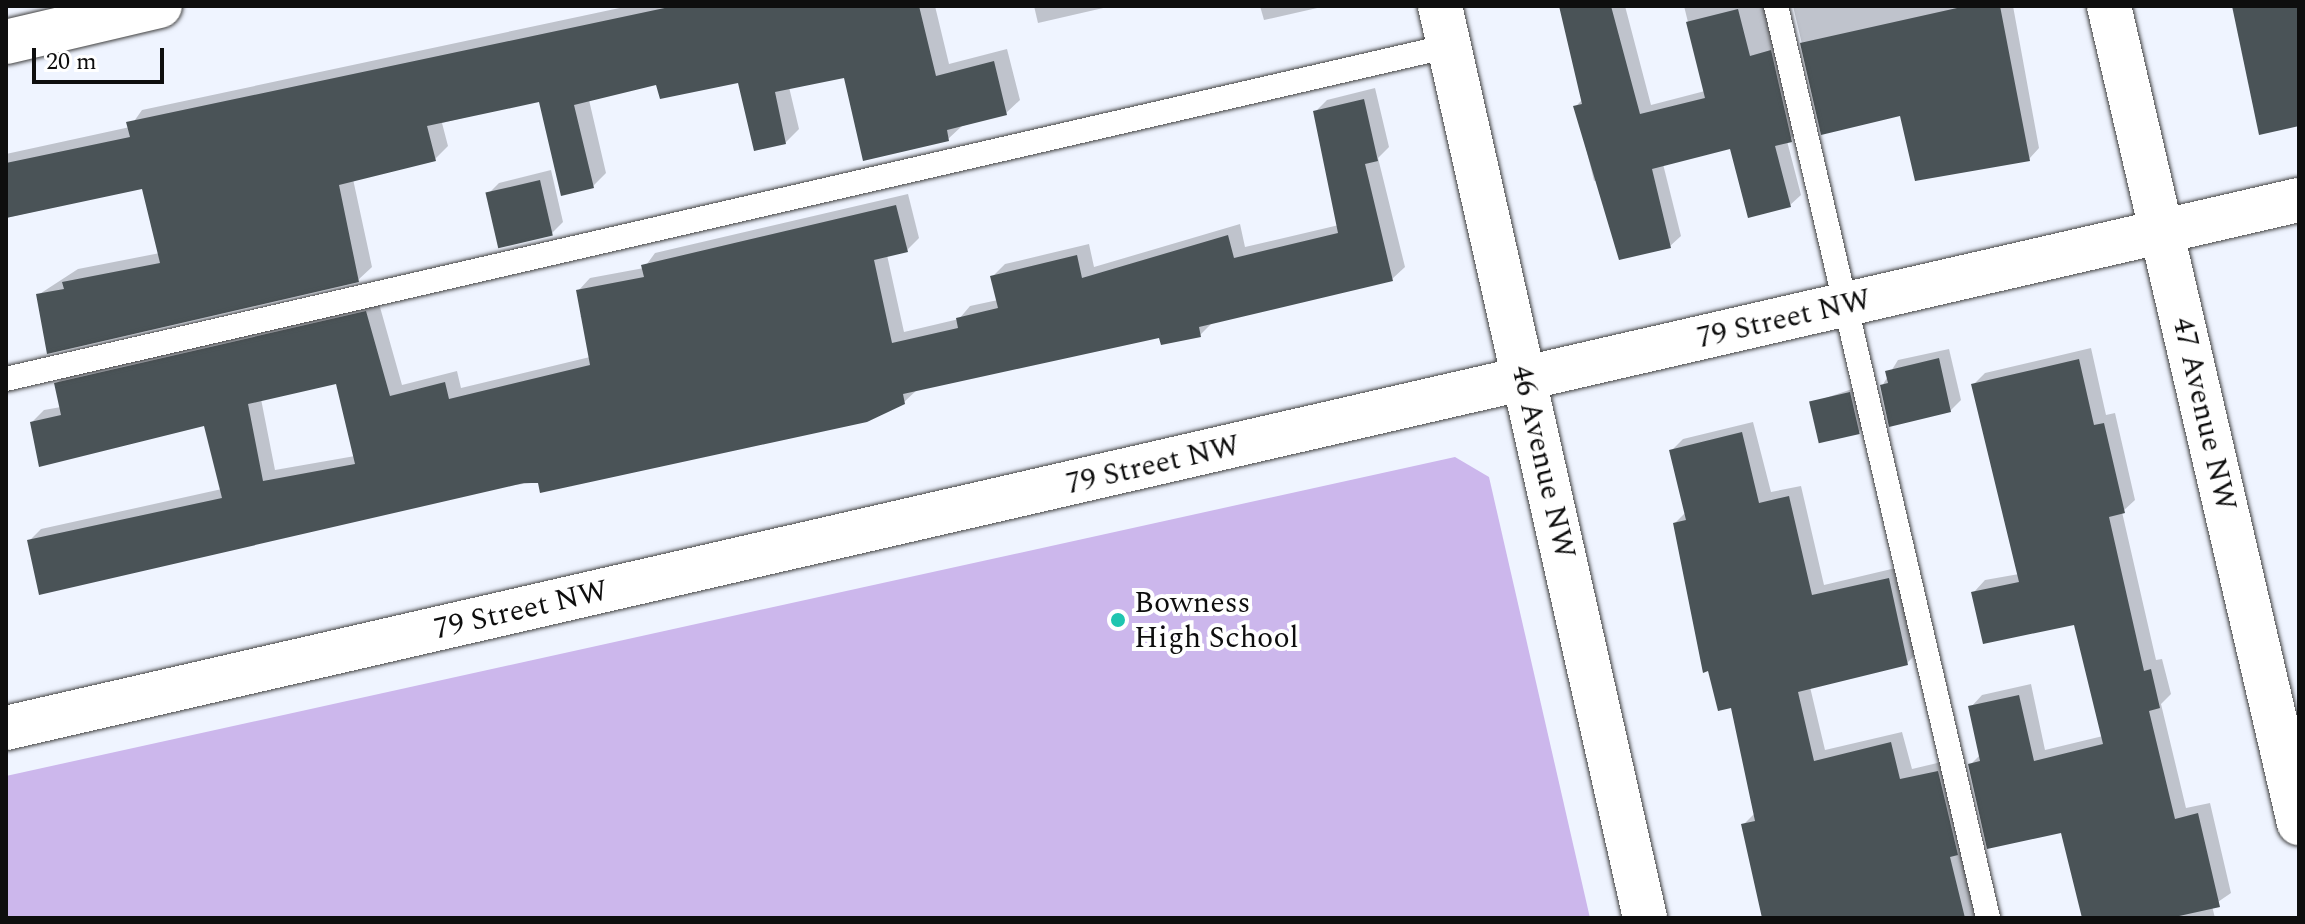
<!DOCTYPE html>
<style>
body{margin:0}
#map{position:relative;width:2305px;height:924px;overflow:hidden;background:#eff4ff;font-family:Spectral,serif}
div>[style]{position:absolute}
.green>*{inset:0;background:#ccb7ec}
.shadow>*{inset:0;background:#0003}
.building>*{inset:0;background:#4a5357;transform-origin:0 0}
.roads{filter:drop-shadow(0 0 2px #414141) drop-shadow(0 0 2px #414141)}
.service>*{height:24px;margin:-12px;padding:0 12px;transform-origin:12px;border-radius:12px;background:#fff}
.minor>*{height:44px;margin:-22px;padding:0 22px;transform-origin:22px;border-radius:22px;background:#fff}
.dots>*{width:22px;height:22px;translate:-50% -50%;box-sizing:border-box;border:4px solid #fff;border-radius:50%}
span{translate:-50% -50%;white-space:nowrap;text-align:center;line-height:1.15;-webkit-text-stroke:8px #fff;paint-order:stroke}
.street-label{font-size:30px;color:#0e0e0e}
.poi-label{font-size:30px;color:#0e0e0e}
.left{translate:0 -50%;text-align:left}
.frame{position:absolute;inset:0;border:8px solid #0e0e0e;pointer-events:none}
.scale{position:absolute;left:32px;top:48px;width:132px;height:36px;box-sizing:border-box;border:4px solid #0e0e0e;border-top:0;padding-left:10px;font-size:24px;line-height:28px;white-space:nowrap;color:#0e0e0e;-webkit-text-stroke:6px #fff;paint-order:stroke}
</style>
<div id="map">
<div class="green">
<i style="clip-path:polygon(1455px 457px,1489px 477px,1590px 918px,6px 918px,6px 776px)"></i>
</div>
<div class="shadow">
<i style="clip-path:polygon(629px 6px,935px 6px,949px 64px,1007px 49px,1020px 100px,1006px 113px,962px 126px,948px 139px,846px 75px,789px 87px,799px 129px,785px 143px,740px 81px,658px 82px,589px 100px,606px 173px,593px 186px,540px 99px,442px 123px,448px 146px,435px 159px,353px 179px,372px 267px,358px 280px,38px 295px,78px 269px,160px 253px,144px 186px,6px 218px,6px 154px,130px 127px,142px 110px)"></i>
<i style="clip-path:polygon(1034px 6px,1112px 6px,1038px 23px)"></i>
<i style="clip-path:polygon(1260px 6px,1326px 6px,1264px 20px)"></i>
<i style="clip-path:polygon(1561px 6px,1625px 6px,1651px 105px,1705px 91px,1684px 6px,1773px 6px,1802px 130px,1787px 141px,1801px 195px,1790px 205px,1732px 147px,1663px 164px,1681px 236px,1670px 246px,1601px 179px,1594px 181px,1576px 106px,1583px 99px)"></i>
<i style="clip-path:polygon(1793px 6px,2013px 6px,2039px 148px,2029px 159px,1902px 114px,1823px 133px)"></i>
<i style="clip-path:polygon(evenodd,1375px 88px,1389px 147px,1378px 158px,1405px 267px,1392px 279px,1212px 323px,1200px 335px,1161px 335px,918px 389px,904px 402px,540px 482px,29px 541px,41px 529px,222px 489px,206px 423px,32px 422px,44px 410px,61px 407px,56px 384px,68px 372px,378px 300px,402px 385px,457px 371px,461px 388px,590px 357px,578px 291px,590px 278px,644px 268px,655px 253px,908px 194px,919px 238px,907px 250px,887px 255px,904px 332px,959px 319px,970px 306px,998px 300px,992px 277px,1005px 264px,1089px 244px,1094px 267px,1240px 224px,1245px 247px,1339px 225px,1315px 112px,1327px 100px,1375px 88px,338px 381px,355px 456px,275px 470px,261px 399px,338px 381px)"></i>
<i style="clip-path:polygon(551px 170px,563px 222px,552px 233px,488px 194px,499px 183px)"></i>
<i style="clip-path:polygon(2091px 348px,2106px 415px,2115px 413px,2135px 500px,2122px 512px,2156px 660px,2162px 659px,2171px 694px,2161px 704px,2186px 808px,2210px 803px,2231px 893px,2212px 906px,2215px 918px,2083px 918px,2062px 831px,1970px 765px,1981px 754px,1971px 707px,1982px 695px,2031px 684px,2045px 750px,2103px 736px,2076px 622px,1974px 592px,1985px 580px,2019px 574px,1973px 385px,1985px 373px)"></i>
<i style="clip-path:polygon(1949px 349px,1961px 400px,1950px 411px,1882px 386px,1898px 360px)"></i>
<i style="clip-path:polygon(1855px 388px,1864px 427px,1859px 432px,1811px 403px)"></i>
<i style="clip-path:polygon(1753px 422px,1771px 492px,1801px 486px,1824px 585px,1900px 567px,1919px 651px,1907px 663px,1810px 687px,1825px 750px,1902px 732px,1912px 769px,1950px 760px,1979px 918px,1780px 918px,1743px 825px,1756px 812px,1732px 705px,1675px 523px,1686px 512px,1672px 450px,1683px 439px)"></i>
</div>
<div class="building">
<i style="clip-path:polygon(674px 6px,919px 6px,936px 76px,994px 61px,1007px 115px,947px 130px,949px 141px,863px 161px,844px 78px,775px 92px,786px 144px,754px 151px,738px 83px,660px 99px,656px 85px,574px 105px,594px 188px,561px 196px,539px 102px,427px 126px,436px 161px,339px 185px,359px 282px,47px 354px,36px 294px,64px 289px,62px 282px,160px 263px,142px 189px,6px 218px,6px 163px,130px 137px,126px 122px)"></i>
<i style="clip-path:polygon(1559px 6px,1611px 6px,1640px 114px,1705px 98px,1686px 22px,1738px 9px,1750px 56px,1771px 50px,1792px 142px,1775px 146px,1791px 207px,1748px 218px,1730px 149px,1652px 169px,1671px 248px,1619px 260px,1573px 106px,1582px 104px)"></i>
<i style="clip-path:polygon(1966px 6px,2000px 6px,2030px 161px,1915px 181px,1900px 116px,1821px 135px,1800px 43px)"></i>
<i style="clip-path:polygon(2232px 6px,2299px 6px,2299px 126px,2259px 135px)"></i>
<i style="clip-path:polygon(evenodd,1364px 99px,1378px 161px,1365px 164px,1393px 281px,1199px 327px,1201px 337px,1161px 345px,1159px 338px,903px 394px,905px 404px,867px 422px,540px 493px,538px 483px,524px 483px,39px 595px,27px 540px,222px 498px,204px 426px,39px 467px,30px 422px,61px 415px,54px 383px,366px 311px,390px 396px,445px 382px,449px 399px,590px 365px,576px 290px,644px 277px,641px 265px,896px 205px,908px 252px,874px 260px,892px 343px,958px 328px,956px 318px,998px 308px,990px 276px,1077px 255px,1082px 278px,1228px 235px,1234px 258px,1338px 233px,1313px 111px,1364px 99px,336px 384px,355px 464px,263px 481px,248px 404px,336px 384px)"></i>
<i style="left:540px;top:180px;width:57px;height:56px;rotate:77deg"></i>
<i style="clip-path:polygon(1939px 358px,1951px 412px,1889px 427px,1880px 385px,1888px 383px,1885px 371px)"></i>
<i style="clip-path:polygon(2079px 359px,2094px 425px,2104px 423px,2125px 513px,2109px 517px,2144px 671px,2151px 669px,2160px 708px,2149px 711px,2175px 819px,2198px 813px,2220px 907px,2170px 918px,2082px 918px,2061px 833px,1987px 849px,1968px 764px,1980px 761px,1968px 706px,2019px 695px,2034px 761px,2103px 744px,2074px 625px,1983px 644px,1971px 592px,2019px 582px,1971px 384px)"></i>
<i style="left:1850px;top:392px;width:43px;height:42px;rotate:77deg"></i>
<i style="clip-path:polygon(1742px 432px,1759px 503px,1789px 496px,1812px 595px,1889px 578px,1908px 665px,1798px 692px,1814px 761px,1891px 742px,1900px 779px,1938px 771px,1958px 855px,1950px 857px,1965px 918px,1762px 918px,1741px 824px,1755px 821px,1731px 708px,1718px 711px,1708px 671px,1703px 673px,1673px 523px,1686px 520px,1669px 450px)"></i>
</div>
<div class="roads">
<div class="service">
<i style="left:1776px;top:6px;width:936px;rotate:76.91deg"></i>
<i style="left:6px;top:379px;width:1481px;rotate:-12.99deg"></i>
</div>
<div class="minor">
<i style="left:1440px;top:6px;width:935px;rotate:77.33deg"></i>
<i style="left:2109px;top:6px;width:839px;rotate:76.91deg"></i>
<i style="left:6px;top:42px;width:158px;rotate:-13.2deg"></i>
<i style="left:6px;top:728px;width:2353px;rotate:-12.97deg"></i>
</div>
</div>
<div class="dots">
<i style="left:1118px;top:620px;background:#1fc5b0"></i>
</div>
<div class="street-label">
<span style="left:1784px;top:319px;rotate:-13deg">79 Street NW</span>
<span style="left:2204px;top:414px;rotate:77deg">47 Avenue NW</span>
<span style="left:1543px;top:462px;rotate:77deg">46 Avenue NW</span>
<span style="left:1153px;top:465px;rotate:-13deg">79 Street NW</span>
<span style="left:521px;top:610px;rotate:-13deg">79 Street NW</span>
</div>
<div class="poi-label">
<span class="left" style="left:1134px;top:620px">Bowness<br>High School</span>
</div>
<div class="frame"></div>
<div class="scale">20 m</div>
</div>
